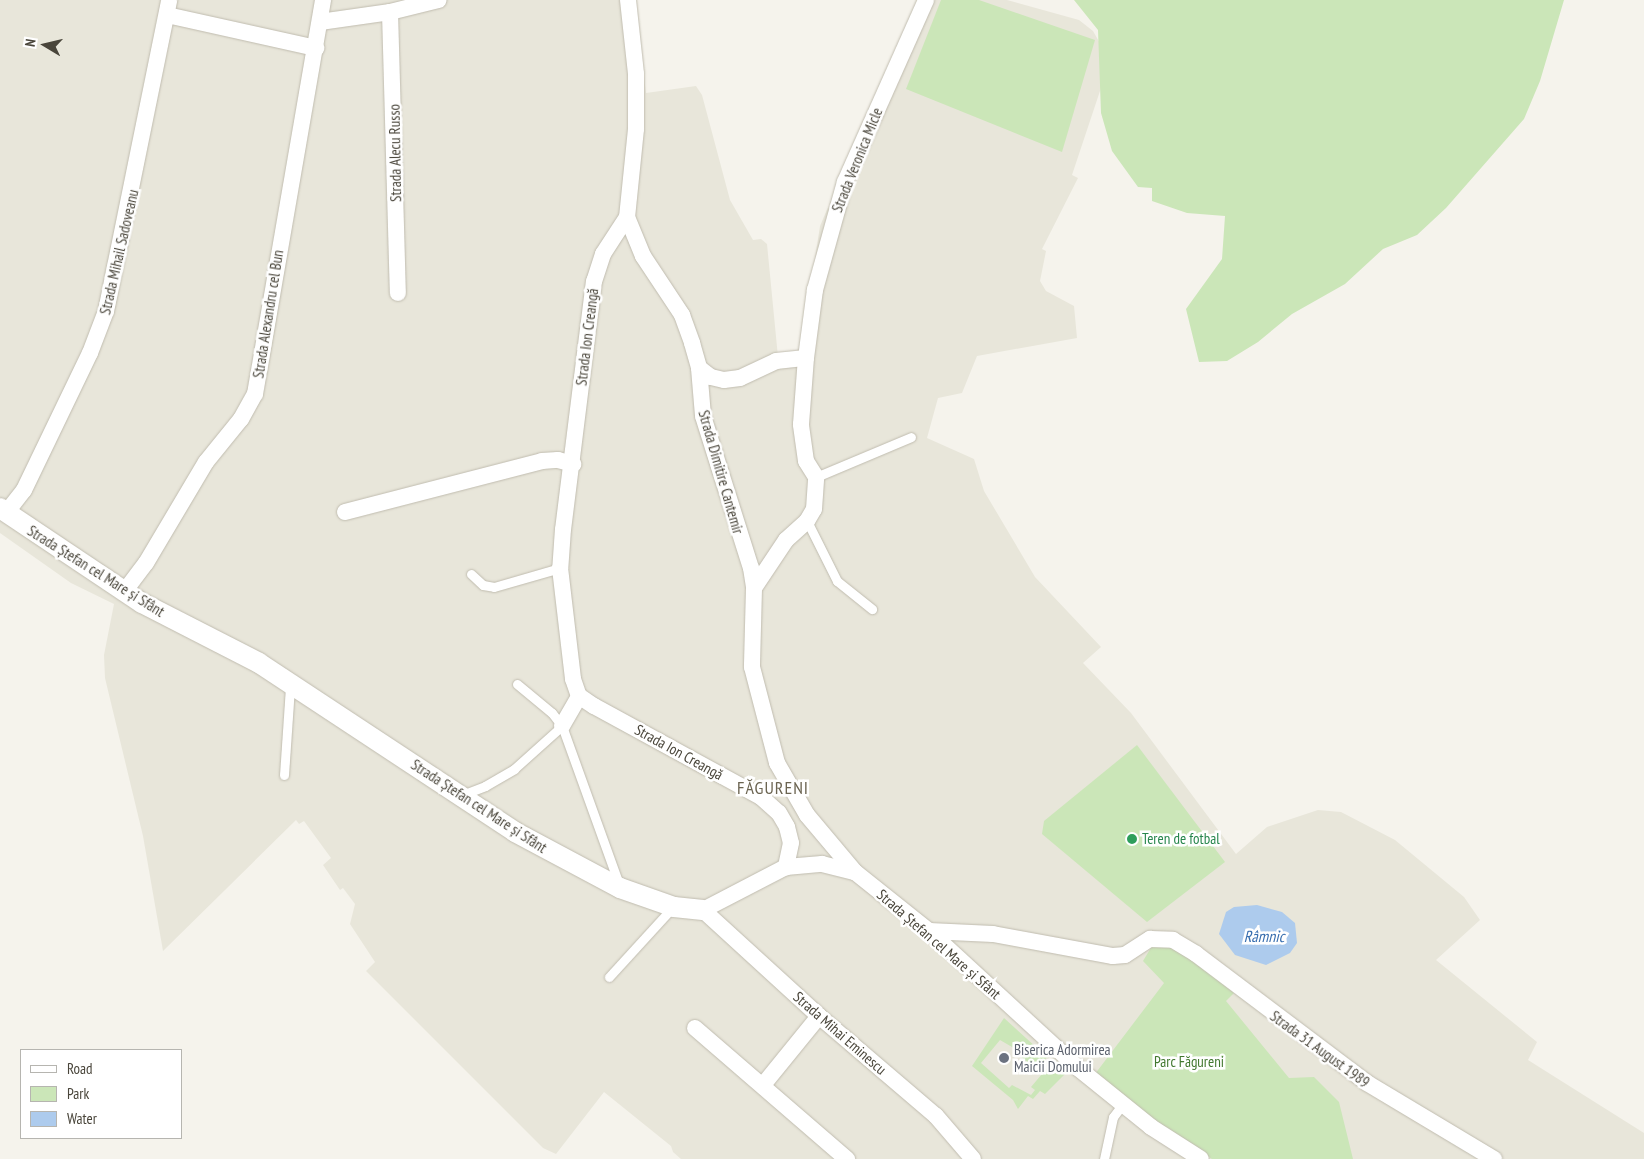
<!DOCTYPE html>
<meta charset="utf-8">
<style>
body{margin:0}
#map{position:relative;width:1644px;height:1159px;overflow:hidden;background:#f5f3ec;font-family:"PT Sans Narrow",sans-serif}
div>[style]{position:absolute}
.residential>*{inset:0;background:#e8e6da}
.green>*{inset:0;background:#cbe6b8}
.water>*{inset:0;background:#adcbed}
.roads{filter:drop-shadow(0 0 1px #c0bcaf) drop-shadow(0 0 1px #c0bcaf)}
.service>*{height:9px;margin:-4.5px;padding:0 4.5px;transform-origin:4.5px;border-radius:4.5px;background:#fff}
.minor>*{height:16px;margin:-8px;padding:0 8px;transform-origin:8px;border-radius:8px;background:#fff}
.tertiary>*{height:20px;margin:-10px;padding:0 10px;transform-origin:10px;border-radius:10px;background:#fff}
.dots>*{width:14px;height:14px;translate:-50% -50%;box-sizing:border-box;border:2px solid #fff;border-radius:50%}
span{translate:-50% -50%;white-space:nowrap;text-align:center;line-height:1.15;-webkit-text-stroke:5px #fff;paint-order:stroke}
.street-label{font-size:15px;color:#49453a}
.leisure-label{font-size:15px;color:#27864d}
.left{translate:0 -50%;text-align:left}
.worship-label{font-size:15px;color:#5b616d}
.park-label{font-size:15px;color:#42782f}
.water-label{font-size:16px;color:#386eaf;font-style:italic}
.quarter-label{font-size:18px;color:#6b6451;letter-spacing:1px}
.legend{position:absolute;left:20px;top:1049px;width:162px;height:90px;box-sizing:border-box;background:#fff;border:1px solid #b6b5b0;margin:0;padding:6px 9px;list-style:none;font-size:15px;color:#49453a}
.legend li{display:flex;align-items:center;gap:10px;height:25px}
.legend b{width:25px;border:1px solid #b6b5b0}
.north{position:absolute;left:20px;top:20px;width:50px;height:50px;-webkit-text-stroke:4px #fff;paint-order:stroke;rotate:279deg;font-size:14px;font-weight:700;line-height:20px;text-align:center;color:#49453a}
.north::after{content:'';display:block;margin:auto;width:18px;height:22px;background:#49453a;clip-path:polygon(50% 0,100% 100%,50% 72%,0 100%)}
</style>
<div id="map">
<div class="residential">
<i style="clip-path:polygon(0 0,635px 0,646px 93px,696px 86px,702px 95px,730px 200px,753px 240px,761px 239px,767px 244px,778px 357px,801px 350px,820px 226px,917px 0,1007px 0,1079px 20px,1093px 31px,1110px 61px,1072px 175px,1078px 178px,1042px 249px,1046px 251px,1040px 281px,1046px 291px,1074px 306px,1077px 338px,977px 356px,962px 393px,938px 398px,927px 438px,974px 459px,984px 491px,1035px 577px,1101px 647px,1083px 663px,1131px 713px,1236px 854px,1267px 827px,1318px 810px,1341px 812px,1395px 840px,1464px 897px,1480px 920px,1436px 960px,1537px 1042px,1528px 1060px,1644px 1133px,1644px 1159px,681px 1159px,673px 1152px,671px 1146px,604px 1092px,556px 1154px,543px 1148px,366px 971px,375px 962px,350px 924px,355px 904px,343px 888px,340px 890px,323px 865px,331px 858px,304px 821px,299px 824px,296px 820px,163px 951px,143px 836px,105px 678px,104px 655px,114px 604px,71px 583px,0 533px)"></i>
</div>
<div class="green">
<i style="clip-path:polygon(941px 0,979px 0,1095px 40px,1062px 152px,906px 89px)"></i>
<i style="clip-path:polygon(1074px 0,1564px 0,1540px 81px,1524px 119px,1446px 208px,1417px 235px,1383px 249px,1345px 284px,1292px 314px,1258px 342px,1227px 361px,1199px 362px,1186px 309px,1222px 259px,1225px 216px,1187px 213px,1152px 201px,1152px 188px,1138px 187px,1112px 151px,1101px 113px,1098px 30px)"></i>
<i style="clip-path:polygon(1137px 745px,1225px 862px,1147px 922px,1042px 834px,1044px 821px)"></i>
<i style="clip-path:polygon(1172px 944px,1234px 993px,1226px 1001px,1289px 1078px,1314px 1077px,1339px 1102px,1353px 1159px,1212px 1159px,1123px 1101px,1095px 1074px,1164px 983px,1143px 961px,1152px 946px)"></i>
<i style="clip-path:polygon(1004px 1018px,1047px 1057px,1036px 1070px,1017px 1053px,1019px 1051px,1000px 1040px,981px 1063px,1009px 1088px,1012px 1085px,1031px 1095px,1035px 1090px,1031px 1087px,1053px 1061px,1066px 1073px,1045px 1094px,1040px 1091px,1033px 1099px,1028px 1096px,1018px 1109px,1013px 1100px,972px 1066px)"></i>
</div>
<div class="water">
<i style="clip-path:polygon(1257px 905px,1282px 912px,1295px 923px,1297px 943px,1290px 953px,1266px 965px,1235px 955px,1219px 934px,1226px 912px,1234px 907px)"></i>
</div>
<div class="roads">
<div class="service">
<i style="left:816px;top:477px;width:103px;rotate:-22.8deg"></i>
<i style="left:807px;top:521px;width:67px;rotate:63.4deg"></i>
<i style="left:837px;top:581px;width:45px;rotate:38.7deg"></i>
<i style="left:471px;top:574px;width:16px;rotate:43deg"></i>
<i style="left:483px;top:585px;width:11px;rotate:10deg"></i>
<i style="left:494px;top:587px;width:69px;rotate:-16.1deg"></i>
<i style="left:517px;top:684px;width:45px;rotate:39.6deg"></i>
<i style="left:552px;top:713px;width:16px;rotate:52deg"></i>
<i style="left:562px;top:726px;width:168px;rotate:70.2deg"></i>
<i style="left:284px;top:775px;width:89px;rotate:-86.1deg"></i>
<i style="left:462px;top:795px;width:25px;rotate:-21deg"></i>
<i style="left:485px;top:786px;width:34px;rotate:-30deg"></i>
<i style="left:514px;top:769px;width:64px;rotate:-41.9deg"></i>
<i style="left:609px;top:977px;width:95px;rotate:-47.6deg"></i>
<i style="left:1104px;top:1159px;width:43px;rotate:-77.9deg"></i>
<i style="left:1113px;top:1117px;width:15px;rotate:-53deg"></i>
</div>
<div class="minor">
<i style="left:628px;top:0;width:74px;rotate:83.8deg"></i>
<i style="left:636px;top:74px;width:55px;rotate:90deg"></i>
<i style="left:636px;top:129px;width:88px;rotate:95.8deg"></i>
<i style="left:627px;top:217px;width:42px;rotate:67.7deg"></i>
<i style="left:643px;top:256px;width:71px;rotate:56.5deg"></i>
<i style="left:682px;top:315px;width:30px;rotate:70deg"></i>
<i style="left:692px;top:343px;width:26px;rotate:74deg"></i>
<i style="left:699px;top:368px;width:48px;rotate:85.2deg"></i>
<i style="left:703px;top:416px;width:159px;rotate:72.5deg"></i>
<i style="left:751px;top:568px;width:20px;rotate:81deg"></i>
<i style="left:754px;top:588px;width:79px;rotate:91.5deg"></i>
<i style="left:752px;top:667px;width:99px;rotate:75.4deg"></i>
<i style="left:777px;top:763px;width:60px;rotate:60deg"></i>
<i style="left:807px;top:815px;width:75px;rotate:49.9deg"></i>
<i style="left:390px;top:12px;width:281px;rotate:88.4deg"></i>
<i style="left:167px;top:15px;width:153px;rotate:12.5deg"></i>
<i style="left:320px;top:22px;width:71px;rotate:-8.1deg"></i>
<i style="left:390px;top:12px;width:50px;rotate:-13.8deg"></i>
<i style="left:627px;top:217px;width:44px;rotate:123deg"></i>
<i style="left:603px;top:254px;width:28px;rotate:108deg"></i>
<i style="left:594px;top:281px;width:250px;rotate:97.1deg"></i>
<i style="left:563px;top:529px;width:39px;rotate:94deg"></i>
<i style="left:560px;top:568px;width:112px;rotate:83.3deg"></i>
<i style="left:573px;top:679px;width:18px;rotate:71deg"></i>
<i style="left:579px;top:696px;width:18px;rotate:34deg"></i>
<i style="left:594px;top:706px;width:190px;rotate:28.6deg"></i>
<i style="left:761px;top:797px;width:24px;rotate:42deg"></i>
<i style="left:779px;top:813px;width:16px;rotate:60deg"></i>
<i style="left:787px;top:827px;width:16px;rotate:76deg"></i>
<i style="left:791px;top:843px;width:25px;rotate:102deg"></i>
<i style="left:699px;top:368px;width:15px;rotate:37deg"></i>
<i style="left:711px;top:377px;width:13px;rotate:13deg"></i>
<i style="left:724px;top:380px;width:16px;rotate:-7deg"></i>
<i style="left:740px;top:378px;width:40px;rotate:-25deg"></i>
<i style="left:776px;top:361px;width:30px;rotate:-6deg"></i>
<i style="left:345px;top:512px;width:203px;rotate:-14.5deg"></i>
<i style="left:542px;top:461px;width:16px;rotate:-4deg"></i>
<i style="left:558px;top:460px;width:16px;rotate:15deg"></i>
<i style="left:6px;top:513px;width:29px;rotate:-52deg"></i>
<i style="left:24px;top:490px;width:152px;rotate:-64.3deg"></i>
<i style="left:90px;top:353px;width:45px;rotate:-69.1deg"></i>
<i style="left:106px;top:311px;width:317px;rotate:-78.5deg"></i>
<i style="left:754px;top:588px;width:58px;rotate:-56.3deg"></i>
<i style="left:786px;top:540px;width:28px;rotate:-42deg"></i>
<i style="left:807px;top:521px;width:14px;rotate:-60deg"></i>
<i style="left:814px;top:509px;width:32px;rotate:-86deg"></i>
<i style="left:816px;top:477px;width:19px;rotate:-122deg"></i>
<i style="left:806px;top:461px;width:37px;rotate:-98deg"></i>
<i style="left:801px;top:424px;width:66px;rotate:-85.7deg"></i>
<i style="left:806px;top:358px;width:69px;rotate:-82.5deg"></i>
<i style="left:815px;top:290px;width:112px;rotate:-74.5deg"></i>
<i style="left:845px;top:182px;width:199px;rotate:-66deg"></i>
<i style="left:124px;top:592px;width:36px;rotate:-53deg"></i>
<i style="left:146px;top:563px;width:117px;rotate:-59.3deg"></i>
<i style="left:206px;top:462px;width:55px;rotate:-50.9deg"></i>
<i style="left:241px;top:419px;width:29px;rotate:-61deg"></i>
<i style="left:255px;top:394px;width:400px;rotate:-80.2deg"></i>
<i style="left:562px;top:726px;width:34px;rotate:-60deg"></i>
<i style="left:929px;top:931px;width:64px;rotate:2.7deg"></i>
<i style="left:993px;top:934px;width:122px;rotate:10.4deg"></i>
<i style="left:1113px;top:956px;width:12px;rotate:-5deg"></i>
<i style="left:1125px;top:955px;width:30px;rotate:-33deg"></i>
<i style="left:1150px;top:939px;width:23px;rotate:2deg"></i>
<i style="left:1173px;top:940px;width:27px;rotate:31deg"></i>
<i style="left:1196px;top:954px;width:214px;rotate:37deg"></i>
<i style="left:1367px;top:1083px;width:148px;rotate:30.9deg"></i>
<i style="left:695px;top:1028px;width:201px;rotate:40.8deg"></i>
<i style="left:763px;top:1085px;width:89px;rotate:-50.9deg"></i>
<i style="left:973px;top:1159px;width:57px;rotate:-130.7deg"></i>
<i style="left:936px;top:1116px;width:154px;rotate:-139.5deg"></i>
<i style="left:819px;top:1016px;width:157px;rotate:-137.6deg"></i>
<i style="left:703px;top:910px;width:93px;rotate:-27.4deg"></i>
<i style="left:786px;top:867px;width:36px;rotate:-5deg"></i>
<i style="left:822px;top:864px;width:34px;rotate:14deg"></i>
<i style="left:855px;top:872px;width:95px;rotate:38.6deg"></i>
<i style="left:929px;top:931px;width:202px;rotate:42.6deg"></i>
<i style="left:1078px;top:1068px;width:94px;rotate:38.9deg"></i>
<i style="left:1151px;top:1127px;width:59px;rotate:32.6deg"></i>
</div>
<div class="tertiary">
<i style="left:0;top:508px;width:171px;rotate:33.8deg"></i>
<i style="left:142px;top:603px;width:131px;rotate:27.1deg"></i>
<i style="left:259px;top:663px;width:307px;rotate:33.4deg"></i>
<i style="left:515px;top:832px;width:119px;rotate:28.1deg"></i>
<i style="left:620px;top:888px;width:57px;rotate:19.4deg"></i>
<i style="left:674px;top:907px;width:29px;rotate:6deg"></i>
</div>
</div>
<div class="dots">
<i style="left:1132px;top:839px;background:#2e9e5b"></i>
<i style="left:1004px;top:1058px;background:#6b7280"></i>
</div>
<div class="street-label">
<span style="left:395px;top:153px;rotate:-91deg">Strada Alecu Russo</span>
<span style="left:857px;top:160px;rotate:-68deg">Strada Veronica Micle</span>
<span style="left:119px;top:252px;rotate:-77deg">Strada Mihail Sadoveanu</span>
<span style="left:268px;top:314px;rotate:-81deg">Strada Alexandru cel Bun</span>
<span style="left:587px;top:337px;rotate:-83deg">Strada Ion Creangă</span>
<span style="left:721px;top:472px;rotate:74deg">Strada Dimitire Cantemir</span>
<span style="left:96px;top:571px;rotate:32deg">Strada Ștefan cel Mare și Sfânt</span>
<span style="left:679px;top:752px;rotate:29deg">Strada Ion Creangă</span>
<span style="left:479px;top:806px;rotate:33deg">Strada Ștefan cel Mare și Sfânt</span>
<span style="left:939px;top:944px;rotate:41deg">Strada Ștefan cel Mare și Sfânt</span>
<span style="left:840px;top:1033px;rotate:41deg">Strada Mihai Eminescu</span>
<span style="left:1320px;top:1049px;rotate:36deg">Strada 31 August 1989</span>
</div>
<div class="leisure-label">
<span class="left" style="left:1142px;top:839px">Teren de fotbal</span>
</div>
<div class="worship-label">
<span class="left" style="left:1014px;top:1058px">Biserica Adormirea<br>Maicii Domului</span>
</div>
<div class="park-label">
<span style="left:1189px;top:1062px">Parc Făgureni</span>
</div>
<div class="water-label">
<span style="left:1264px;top:936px">Râmnic</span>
</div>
<div class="quarter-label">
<span style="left:773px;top:788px">FĂGURENI</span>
</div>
<ul class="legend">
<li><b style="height:6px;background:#fff"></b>Road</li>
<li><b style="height:14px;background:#cbe6b8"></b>Park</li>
<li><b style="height:14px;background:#adcbed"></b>Water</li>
</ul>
<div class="north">N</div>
</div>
